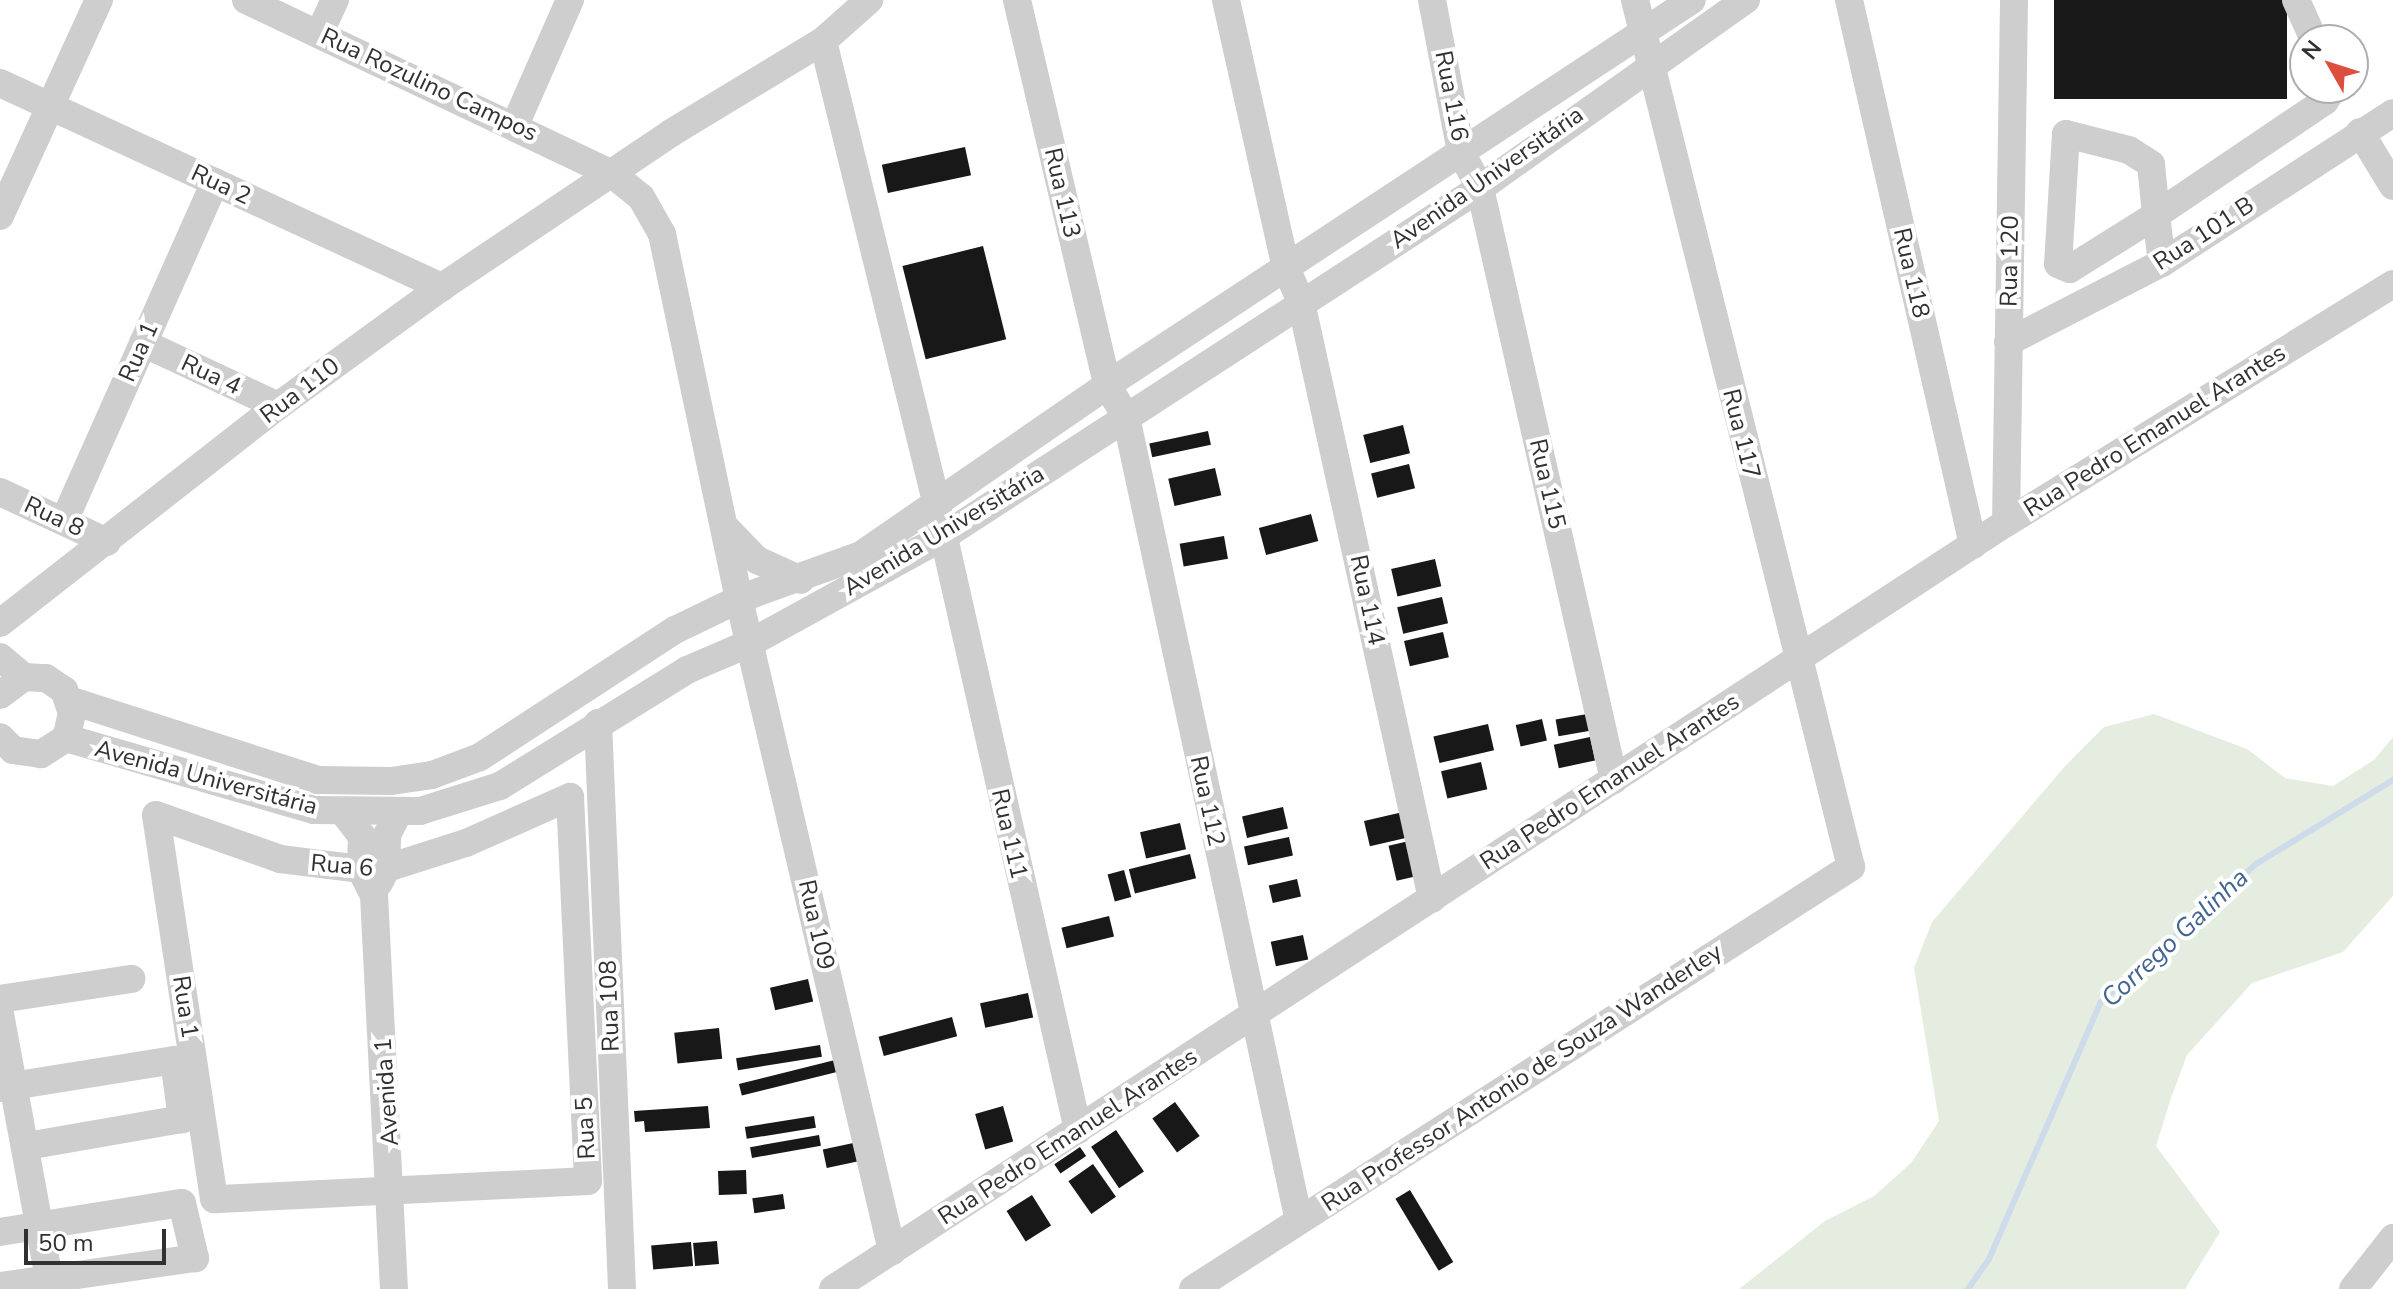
<!DOCTYPE html>
<meta charset="utf-8">
<style>
body{margin:0}
#map{position:relative;width:2393px;height:1289px;overflow:hidden;background:#fff;font-family:"Nunito Sans",sans-serif}
div>[style]{position:absolute}
.green>*{inset:0;background:#e5ede0}
.stream>*{height:6px;margin:-3px;padding:0 3px;transform-origin:3px;border-radius:3px;background:#cedbeb}
.building>*{inset:0;background:#181818;transform-origin:0 0}
.minor>*{height:28px;margin:-14px;padding:0 14px;transform-origin:14px;border-radius:14px;background:#cecece}
span{translate:-50% -50%;white-space:nowrap;text-align:center;line-height:1.15;-webkit-text-stroke:8px #fff;paint-order:stroke}
.street-label{font-size:24px;color:#313131}
.water-label{font-size:26px;color:#426490;font-style:italic}
.north{position:absolute;left:2289px;top:24px;width:80px;height:80px;box-sizing:border-box;background:#fff;border:2px solid #adadad;border-radius:50%;rotate:309deg;font-size:22px;font-weight:700;line-height:32px;text-align:center;color:#313131}
.north::after{content:'';display:block;margin:auto;width:28px;height:36px;background:#dc4f3f;clip-path:polygon(50% 0,100% 100%,50% 72%,0 100%)}
.scale{position:absolute;left:24px;top:1229px;width:142px;height:36px;box-sizing:border-box;border:4px solid #313131;border-top:0;padding-left:10px;font-size:24px;line-height:28px;white-space:nowrap;color:#313131;-webkit-text-stroke:6px #fff;paint-order:stroke}
</style>
<div id="map">
<div class="green">
<i style="clip-path:polygon(2154px 714px,2247px 749px,2285px 778px,2333px 786px,2374px 760px,2393px 737px,2393px 896px,2343px 952px,2252px 983px,2187px 1055px,2171px 1098px,2156px 1146px,2220px 1232px,2185px 1289px,1739px 1289px,1825px 1221px,1874px 1196px,1911px 1163px,1939px 1121px,1914px 968px,1932px 922px,2066px 765px,2104px 727px)"></i>
</div>
<div class="stream">
<i style="left:1968px;top:1289px;width:37px;rotate:-55deg"></i>
<i style="left:1989px;top:1259px;width:280px;rotate:-66.5deg"></i>
<i style="left:2101px;top:1002px;width:208px;rotate:-41.7deg"></i>
<i style="left:2256px;top:864px;width:161px;rotate:-31.5deg"></i>
</div>
<div class="building">
<i style="left:2054px;top:0;width:233px;height:99px"></i>
<i style="left:965px;top:147px;width:29px;height:85px;rotate:78deg"></i>
<i style="left:983px;top:246px;width:96px;height:83px;rotate:76deg"></i>
<i style="left:1403px;top:425px;width:29px;height:41px;rotate:76deg"></i>
<i style="left:1208px;top:431px;width:14px;height:60px;rotate:78deg"></i>
<i style="left:1409px;top:464px;width:25px;height:39px;rotate:76deg"></i>
<i style="left:1215px;top:468px;width:28px;height:48px;rotate:77deg"></i>
<i style="left:1311px;top:514px;width:28px;height:54px;rotate:75deg"></i>
<i style="left:1224px;top:536px;width:23px;height:45px;rotate:80deg"></i>
<i style="left:1435px;top:559px;width:28px;height:45px;rotate:77deg"></i>
<i style="left:1442px;top:597px;width:27px;height:46px;rotate:77deg"></i>
<i style="left:1443px;top:632px;width:26px;height:40px;rotate:77deg"></i>
<i style="left:1593px;top:713px;width:17px;height:38px;rotate:80deg"></i>
<i style="left:1542px;top:719px;width:22px;height:27px;rotate:77deg"></i>
<i style="left:1488px;top:724px;width:27px;height:56px;rotate:77deg"></i>
<i style="left:1590px;top:737px;width:24px;height:37px;rotate:78deg"></i>
<i style="left:1481px;top:762px;width:28px;height:41px;rotate:77deg"></i>
<i style="left:1283px;top:807px;width:22px;height:42px;rotate:77deg"></i>
<i style="left:1403px;top:812px;width:26px;height:40px;rotate:77deg"></i>
<i style="left:1180px;top:823px;width:27px;height:41px;rotate:77deg"></i>
<i style="left:1289px;top:837px;width:19px;height:46px;rotate:78deg"></i>
<i style="left:1409px;top:841px;width:36px;height:21px;rotate:77deg"></i>
<i style="left:1190px;top:854px;width:25px;height:63px;rotate:76deg"></i>
<i style="left:1124px;top:870px;width:28px;height:17px;rotate:75deg"></i>
<i style="left:1297px;top:879px;width:18px;height:29px;rotate:77deg"></i>
<i style="left:1109px;top:916px;width:21px;height:49px;rotate:76deg"></i>
<i style="left:1303px;top:935px;width:25px;height:33px;rotate:78deg"></i>
<i style="left:808px;top:979px;width:23px;height:39px;rotate:77deg"></i>
<i style="left:1028px;top:993px;width:25px;height:49px;rotate:78deg"></i>
<i style="left:952px;top:1017px;width:20px;height:76px;rotate:75deg"></i>
<i style="left:719px;top:1028px;width:31px;height:45px;rotate:84deg"></i>
<i style="left:820px;top:1045px;width:12px;height:85px;rotate:81deg"></i>
<i style="left:835px;top:1060px;width:12px;height:99px;rotate:76deg"></i>
<i style="left:1175px;top:1102px;width:42px;height:28px;rotate:54deg"></i>
<i style="clip-path:polygon(708px 1106px,710px 1128px,645px 1132px,644px 1121px,635px 1122px,634px 1111px)"></i>
<i style="left:1003px;top:1106px;width:37px;height:29px;rotate:74deg"></i>
<i style="left:814px;top:1116px;width:12px;height:70px;rotate:81deg"></i>
<i style="left:1116px;top:1130px;width:50px;height:30px;rotate:56deg"></i>
<i style="left:819px;top:1135px;width:11px;height:70px;rotate:80deg"></i>
<i style="left:858px;top:1142px;width:19px;height:36px;rotate:78deg"></i>
<i style="left:1080px;top:1147px;width:11px;height:31px;rotate:56deg"></i>
<i style="left:1093px;top:1164px;width:40px;height:30px;rotate:55deg"></i>
<i style="left:746px;top:1170px;width:24px;height:28px;rotate:88deg"></i>
<i style="left:1410px;top:1190px;width:84px;height:17px;rotate:59deg"></i>
<i style="left:783px;top:1194px;width:15px;height:31px;rotate:82deg"></i>
<i style="left:1032px;top:1195px;width:36px;height:30px;rotate:58deg"></i>
<i style="left:717px;top:1241px;width:23px;height:24px;rotate:85deg"></i>
<i style="left:691px;top:1242px;width:24px;height:40px;rotate:85deg"></i>
</div>
<div class="minor">
<i style="left:246px;top:0;width:404px;rotate:25.4deg"></i>
<i style="left:611px;top:173px;width:38px;rotate:39deg"></i>
<i style="left:641px;top:197px;width:43px;rotate:60.4deg"></i>
<i style="left:662px;top:234px;width:373px;rotate:78.1deg"></i>
<i style="left:739px;top:599px;width:670px;rotate:76.79deg"></i>
<i style="left:1017px;top:0;width:395px;rotate:76.8deg"></i>
<i style="left:1107px;top:385px;width:37px;rotate:59deg"></i>
<i style="left:1126px;top:417px;width:822px;rotate:77.86deg"></i>
<i style="left:1226px;top:0;width:275px;rotate:77.4deg"></i>
<i style="left:1286px;top:268px;width:37px;rotate:66deg"></i>
<i style="left:1301px;top:302px;width:611px;rotate:77.62deg"></i>
<i style="left:1432px;top:0;width:155px;rotate:79.2deg"></i>
<i style="left:1461px;top:152px;width:41px;rotate:62.2deg"></i>
<i style="left:1480px;top:188px;width:607px;rotate:77.25deg"></i>
<i style="left:1849px;top:0;width:559px;rotate:77.18deg"></i>
<i style="left:2296px;top:0;width:44px;rotate:65.8deg"></i>
<i style="left:319px;top:34px;width:38px;rotate:-65deg"></i>
<i style="left:823px;top:41px;width:475px;rotate:76.2deg"></i>
<i style="left:936px;top:502px;width:644px;rotate:77.26deg"></i>
<i style="left:0;top:83px;width:487px;rotate:24.8deg"></i>
<i style="left:515px;top:125px;width:137px;rotate:-66.3deg"></i>
<i style="left:2360px;top:132px;width:63px;rotate:58.6deg"></i>
<i style="left:0;top:216px;width:238px;rotate:-65.4deg"></i>
<i style="left:2162px;top:263px;width:48px;rotate:-97.1deg"></i>
<i style="left:2156px;top:215px;width:51px;rotate:-95.6deg"></i>
<i style="left:2151px;top:164px;width:26px;rotate:-148deg"></i>
<i style="left:2129px;top:150px;width:65px;rotate:-165.7deg"></i>
<i style="left:2066px;top:134px;width:130px;rotate:93.5deg"></i>
<i style="left:2058px;top:264px;width:13px;rotate:23deg"></i>
<i style="left:2070px;top:269px;width:102px;rotate:-32.1deg"></i>
<i style="left:2156px;top:215px;width:204px;rotate:-34deg"></i>
<i style="left:2325px;top:101px;width:15px;rotate:-58deg"></i>
<i style="left:2008px;top:342px;width:173px;rotate:-27.2deg"></i>
<i style="left:2162px;top:263px;width:275px;rotate:-33deg"></i>
<i style="left:143px;top:343px;width:149px;rotate:25deg"></i>
<i style="left:0;top:492px;width:118px;rotate:25deg"></i>
<i style="left:64px;top:521px;width:371px;rotate:-66deg"></i>
<i style="left:2006px;top:523px;width:523px;rotate:-89.12deg"></i>
<i style="left:724px;top:526px;width:47px;rotate:45.9deg"></i>
<i style="left:757px;top:560px;width:48px;rotate:24.4deg"></i>
<i style="left:0;top:623px;width:353px;rotate:-38deg"></i>
<i style="left:278px;top:406px;width:203px;rotate:-36deg"></i>
<i style="left:442px;top:287px;width:276px;rotate:-33.9deg"></i>
<i style="left:671px;top:133px;width:178px;rotate:-31.2deg"></i>
<i style="left:823px;top:41px;width:62px;rotate:-41.7deg"></i>
<i style="left:0;top:657px;width:31px;rotate:40deg"></i>
<i style="left:0;top:695px;width:30px;rotate:-37deg"></i>
<i style="left:24px;top:677px;width:22px;rotate:3deg"></i>
<i style="left:46px;top:678px;width:22px;rotate:34deg"></i>
<i style="left:64px;top:690px;width:24px;rotate:71deg"></i>
<i style="left:72px;top:713px;width:26px;rotate:103deg"></i>
<i style="left:66px;top:738px;width:30px;rotate:147deg"></i>
<i style="left:41px;top:754px;width:28px;rotate:-172deg"></i>
<i style="left:13px;top:750px;width:18px;rotate:-135deg"></i>
<i style="left:69px;top:700px;width:262px;rotate:17.8deg"></i>
<i style="left:318px;top:780px;width:73px;rotate:0.8deg"></i>
<i style="left:391px;top:781px;width:41px;rotate:-8.3deg"></i>
<i style="left:432px;top:775px;width:51px;rotate:-20.6deg"></i>
<i style="left:480px;top:757px;width:233px;rotate:-33.1deg"></i>
<i style="left:675px;top:630px;width:71px;rotate:-25.8deg"></i>
<i style="left:739px;top:599px;width:130px;rotate:-19.8deg"></i>
<i style="left:861px;top:555px;width:299px;rotate:-34.6deg"></i>
<i style="left:1107px;top:385px;width:700px;rotate:-33.35deg"></i>
<i style="left:598px;top:723px;width:567px;rotate:87.57deg"></i>
<i style="left:66px;top:738px;width:258px;rotate:16.2deg"></i>
<i style="left:314px;top:810px;width:106px;rotate:0.5deg"></i>
<i style="left:420px;top:811px;width:84px;rotate:-17.4deg"></i>
<i style="left:500px;top:786px;width:220px;rotate:-31.8deg"></i>
<i style="left:687px;top:670px;width:69px;rotate:-23.2deg"></i>
<i style="left:750px;top:643px;width:218px;rotate:-28.8deg"></i>
<i style="left:941px;top:538px;width:643px;rotate:-33deg"></i>
<i style="left:1480px;top:188px;width:326px;rotate:-35.3deg"></i>
<i style="left:570px;top:797px;width:384px;rotate:87.3deg"></i>
<i style="left:588px;top:1181px;width:374px;rotate:177.2deg"></i>
<i style="left:214px;top:1199px;width:388px;rotate:-98.6deg"></i>
<i style="left:156px;top:815px;width:132px;rotate:19.5deg"></i>
<i style="left:280px;top:859px;width:99px;rotate:7deg"></i>
<i style="left:378px;top:871px;width:92px;rotate:-17.7deg"></i>
<i style="left:466px;top:843px;width:114px;rotate:-23.9deg"></i>
<i style="left:343px;top:812px;width:31px;rotate:52deg"></i>
<i style="left:362px;top:836px;width:34px;rotate:92deg"></i>
<i style="left:361px;top:870px;width:28px;rotate:63deg"></i>
<i style="left:374px;top:895px;width:395px;rotate:87.1deg"></i>
<i style="left:379px;top:883px;width:16px;rotate:-63deg"></i>
<i style="left:386px;top:869px;width:34px;rotate:-88deg"></i>
<i style="left:387px;top:835px;width:27px;rotate:-63deg"></i>
<i style="left:0;top:999px;width:133px;rotate:-8.7deg"></i>
<i style="left:0;top:1014px;width:280px;rotate:79.5deg"></i>
<i style="left:0;top:1088px;width:176px;rotate:-9.1deg"></i>
<i style="left:174px;top:1060px;width:60px;rotate:82.3deg"></i>
<i style="left:182px;top:1119px;width:156px;rotate:170.1deg"></i>
<i style="left:0;top:1232px;width:184px;rotate:-9.1deg"></i>
<i style="left:182px;top:1203px;width:57px;rotate:76.7deg"></i>
<i style="left:195px;top:1258px;width:197px;rotate:171.8deg"></i>
<i style="left:833px;top:1289px;width:1401px;rotate:-33.15deg"></i>
<i style="left:2006px;top:523px;width:455px;rotate:-31.7deg"></i>
<i style="left:1193px;top:1289px;width:782px;rotate:-32.67deg"></i>
<i style="left:1851px;top:867px;width:894px;rotate:-103.99deg"></i>
<i style="left:2353px;top:1289px;width:65px;rotate:-51.9deg"></i>
</div>
<div class="street-label">
<span style="left:429px;top:85px;rotate:25deg">Rua Rozulino Campos</span>
<span style="left:1451px;top:96px;rotate:79deg">Rua 116</span>
<span style="left:1487px;top:178px;rotate:-35deg">Avenida Universitária</span>
<span style="left:221px;top:185px;rotate:25deg">Rua 2</span>
<span style="left:1062px;top:193px;rotate:77deg">Rua 113</span>
<span style="left:2204px;top:234px;rotate:-33deg">Rua 101 B</span>
<span style="left:2010px;top:261px;rotate:-89deg">Rua 120</span>
<span style="left:1911px;top:273px;rotate:77deg">Rua 118</span>
<span style="left:139px;top:352px;rotate:-66deg">Rua 1</span>
<span style="left:211px;top:375px;rotate:25deg">Rua 4</span>
<span style="left:300px;top:391px;rotate:-37deg">Rua 110</span>
<span style="left:2155px;top:431px;rotate:-32deg">Rua Pedro Emanuel Arantes</span>
<span style="left:1741px;top:434px;rotate:76deg">Rua 117</span>
<span style="left:1547px;top:484px;rotate:77deg">Rua 115</span>
<span style="left:54px;top:517px;rotate:25deg">Rua 8</span>
<span style="left:944px;top:531px;rotate:-31deg">Avenida Universitária</span>
<span style="left:1367px;top:600px;rotate:78deg">Rua 114</span>
<span style="left:206px;top:778px;rotate:15deg">Avenida Universitária</span>
<span style="left:1610px;top:782px;rotate:-33deg">Rua Pedro Emanuel Arantes</span>
<span style="left:1207px;top:801px;rotate:78deg">Rua 112</span>
<span style="left:1009px;top:834px;rotate:77deg">Rua 111</span>
<span style="left:342px;top:866px;rotate:5deg">Rua 6</span>
<span style="left:816px;top:925px;rotate:77deg">Rua 109</span>
<span style="left:610px;top:1006px;rotate:-92deg">Rua 108</span>
<span style="left:185px;top:1007px;rotate:81deg">Rua 1</span>
<span style="left:1522px;top:1078px;rotate:-33deg">Rua Professor Antonio de Souza Wanderley</span>
<span style="left:387px;top:1092px;rotate:-94deg">Avenida 1</span>
<span style="left:586px;top:1128px;rotate:-93deg">Rua 5</span>
<span style="left:1068px;top:1137px;rotate:-33deg">Rua Pedro Emanuel Arantes</span>
</div>
<div class="water-label">
<span style="left:2175px;top:938px;rotate:-43deg">Corrego Galinha</span>
</div>
<div class="north">N</div>
<div class="scale">50 m</div>
</div>
